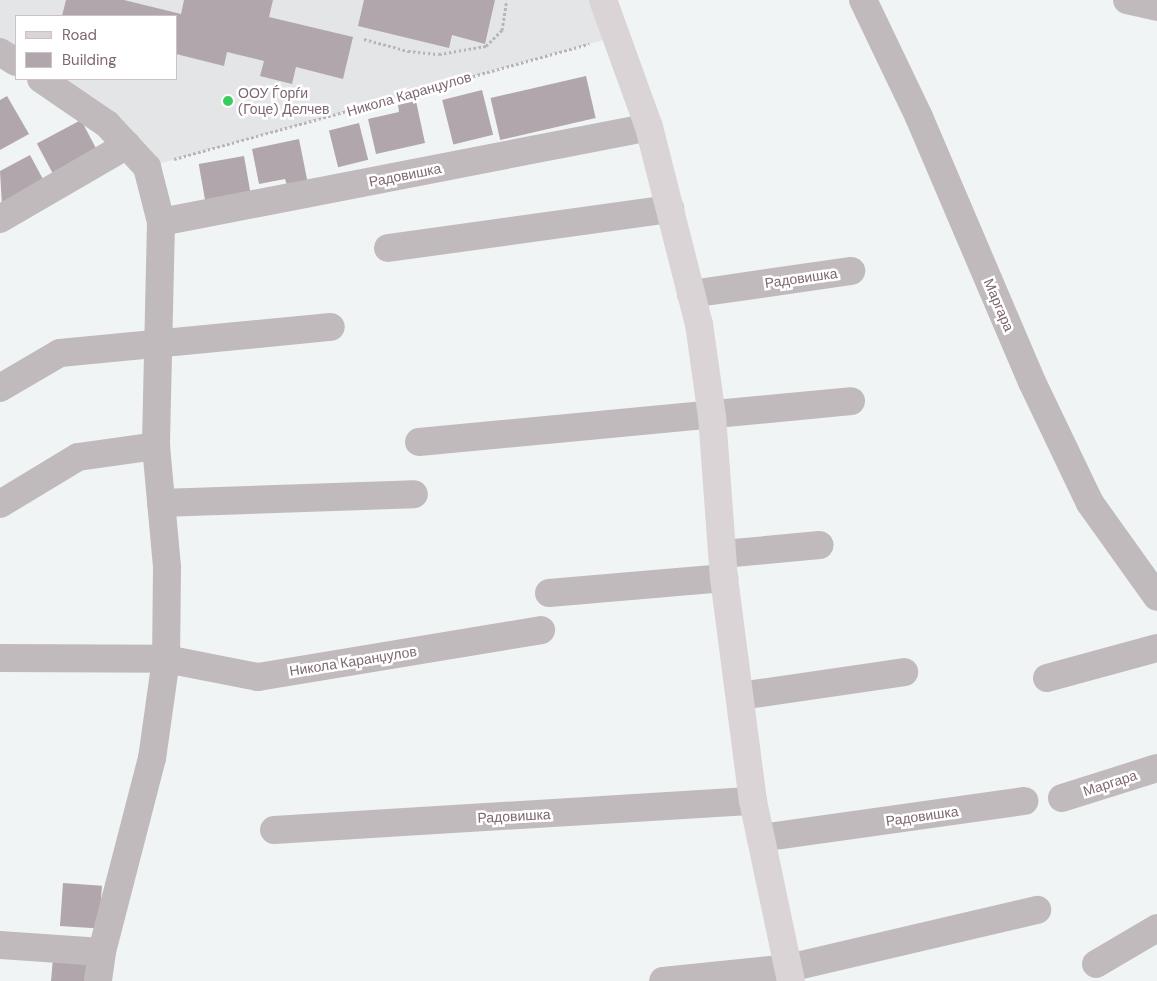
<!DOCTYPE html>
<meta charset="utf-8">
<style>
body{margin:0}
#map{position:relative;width:1157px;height:981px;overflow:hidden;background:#f1f4f4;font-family:"DM Sans",sans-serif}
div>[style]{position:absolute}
.built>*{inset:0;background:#e4e5e6}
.building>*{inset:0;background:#b1a6ac;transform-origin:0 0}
.path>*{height:3px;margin-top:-1.5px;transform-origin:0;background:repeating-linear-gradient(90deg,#b9b4b7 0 2.5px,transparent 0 5px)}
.street>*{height:28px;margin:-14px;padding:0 14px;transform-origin:14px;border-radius:14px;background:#c0babd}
.secondary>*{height:28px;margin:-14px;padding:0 14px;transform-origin:14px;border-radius:14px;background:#dbd4d7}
.dots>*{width:14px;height:14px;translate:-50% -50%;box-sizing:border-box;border:2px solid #fff;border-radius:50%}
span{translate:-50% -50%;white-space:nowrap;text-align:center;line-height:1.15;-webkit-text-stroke:5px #fff;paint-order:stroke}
.poi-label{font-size:14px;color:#7e6773}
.left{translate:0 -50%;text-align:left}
.street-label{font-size:14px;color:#7e6773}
.legend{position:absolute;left:15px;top:15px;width:162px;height:65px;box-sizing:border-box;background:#fff;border:1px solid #cbc2c7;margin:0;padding:6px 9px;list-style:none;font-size:15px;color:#7e6773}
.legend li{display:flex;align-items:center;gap:10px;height:25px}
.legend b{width:25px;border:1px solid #cbc2c7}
</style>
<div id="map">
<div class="built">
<i style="clip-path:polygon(0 0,603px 0,614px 37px,147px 167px,41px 79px,176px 79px,176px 16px,16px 16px,16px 62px,0 52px)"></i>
</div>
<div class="building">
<i style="clip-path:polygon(66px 0,124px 0,181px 14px,184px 0,273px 0,269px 17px,353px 37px,343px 79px,296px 67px,292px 84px,260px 76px,264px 61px,227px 52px,224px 66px,176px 54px,176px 16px,62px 16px)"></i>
<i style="clip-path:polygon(364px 0,495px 0,485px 44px,452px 35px,449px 48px,358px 26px)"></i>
<i style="left:586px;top:76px;width:43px;height:98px;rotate:77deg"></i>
<i style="left:482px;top:90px;width:46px;height:41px;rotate:76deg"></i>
<i style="clip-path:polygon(7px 96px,29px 134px,0 150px,0 100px)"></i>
<i style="clip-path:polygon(416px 101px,425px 143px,376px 154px,368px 119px,399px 112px,398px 105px)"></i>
<i style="left:81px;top:120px;width:36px;height:50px;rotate:62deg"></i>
<i style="left:359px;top:123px;width:38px;height:31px;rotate:76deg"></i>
<i style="clip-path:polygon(299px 139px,308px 184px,288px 188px,285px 179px,259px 184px,252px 149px)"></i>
<i style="clip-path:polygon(30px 155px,45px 183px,2px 206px,0 171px)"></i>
<i style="left:244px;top:156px;width:39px;height:46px;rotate:80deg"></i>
<i style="left:63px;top:883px;width:39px;height:43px;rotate:4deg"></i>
<i style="clip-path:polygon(53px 958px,89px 962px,87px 981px,51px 981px)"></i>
</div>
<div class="path">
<i style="left:364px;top:39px;width:46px;rotate:15.3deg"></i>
<i style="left:408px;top:51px;width:31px;rotate:6deg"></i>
<i style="left:439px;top:54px;width:48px;rotate:-9.7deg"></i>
<i style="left:486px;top:46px;width:23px;rotate:-45deg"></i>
<i style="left:502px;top:30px;width:30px;rotate:-81deg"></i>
<i style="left:174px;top:159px;width:431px;rotate:-15.5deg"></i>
</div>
<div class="street">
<i style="left:863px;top:0;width:130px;rotate:64.4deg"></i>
<i style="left:919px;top:117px;width:288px;rotate:66.9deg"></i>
<i style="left:1032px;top:382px;width:134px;rotate:64.4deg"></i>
<i style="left:1090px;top:503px;width:115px;rotate:54.5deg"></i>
<i style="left:1127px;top:0;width:31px;rotate:13deg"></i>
<i style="left:0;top:52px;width:19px;rotate:32deg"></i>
<i style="left:41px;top:79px;width:80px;rotate:34.3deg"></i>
<i style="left:107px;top:124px;width:59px;rotate:47.1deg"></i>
<i style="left:147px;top:167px;width:57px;rotate:75.7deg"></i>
<i style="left:161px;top:222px;width:224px;rotate:91.3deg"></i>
<i style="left:156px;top:446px;width:122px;rotate:84.8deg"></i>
<i style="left:167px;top:568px;width:91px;rotate:90.6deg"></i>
<i style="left:166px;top:659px;width:100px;rotate:98deg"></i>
<i style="left:152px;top:758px;width:200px;rotate:104.5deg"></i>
<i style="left:102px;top:952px;width:29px;rotate:98deg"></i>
<i style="left:0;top:219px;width:147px;rotate:-30.2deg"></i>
<i style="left:161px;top:222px;width:497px;rotate:-11deg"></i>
<i style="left:388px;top:248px;width:285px;rotate:-7.9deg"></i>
<i style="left:691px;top:294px;width:162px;rotate:-8.2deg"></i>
<i style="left:0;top:388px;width:69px;rotate:-30.3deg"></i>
<i style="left:60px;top:353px;width:272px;rotate:-5.5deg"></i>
<i style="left:419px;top:442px;width:434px;rotate:-5.4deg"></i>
<i style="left:161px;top:503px;width:253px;rotate:-2deg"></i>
<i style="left:0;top:504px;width:91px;rotate:-31.1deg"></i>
<i style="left:78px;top:457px;width:79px;rotate:-8deg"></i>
<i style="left:723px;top:554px;width:97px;rotate:-5.3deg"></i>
<i style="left:549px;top:593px;width:176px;rotate:-4.9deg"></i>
<i style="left:0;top:658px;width:166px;rotate:0.3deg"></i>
<i style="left:166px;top:659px;width:94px;rotate:11.1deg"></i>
<i style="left:258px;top:677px;width:287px;rotate:-9.4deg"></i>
<i style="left:1047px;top:678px;width:114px;rotate:-15.3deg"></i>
<i style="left:740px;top:696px;width:166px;rotate:-8.3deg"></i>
<i style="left:1062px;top:798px;width:100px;rotate:-17.5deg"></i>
<i style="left:274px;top:830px;width:480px;rotate:-3.5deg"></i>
<i style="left:761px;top:838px;width:266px;rotate:-8deg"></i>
<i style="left:0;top:945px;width:102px;rotate:3.9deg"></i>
<i style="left:1096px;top:964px;width:71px;rotate:-30.5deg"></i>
<i style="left:663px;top:981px;width:127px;rotate:-5.9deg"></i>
<i style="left:789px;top:968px;width:255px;rotate:-13.2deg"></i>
</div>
<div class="secondary">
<i style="left:603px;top:0;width:135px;rotate:70.1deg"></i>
<i style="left:649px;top:127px;width:203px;rotate:75.8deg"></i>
<i style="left:699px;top:324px;width:93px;rotate:82deg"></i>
<i style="left:712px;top:416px;width:162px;rotate:85.8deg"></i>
<i style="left:724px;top:578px;width:225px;rotate:82.6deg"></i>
<i style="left:753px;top:801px;width:184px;rotate:78.1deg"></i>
</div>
<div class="dots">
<i style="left:228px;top:101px;background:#39cc5f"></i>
</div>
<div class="poi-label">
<span class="left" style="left:238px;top:101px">ООУ Ѓорѓи<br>(Гоце) Делчев</span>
</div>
<div class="street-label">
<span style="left:409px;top:94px;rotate:-16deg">Никола Каранџулов</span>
<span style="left:405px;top:175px;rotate:-11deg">Радовишка</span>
<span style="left:801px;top:278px;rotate:-8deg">Радовишка</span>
<span style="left:999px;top:305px;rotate:67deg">Маргара</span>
<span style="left:353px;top:661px;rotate:-9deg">Никола Каранџулов</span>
<span style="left:1110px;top:783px;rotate:-18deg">Маргара</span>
<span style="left:514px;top:816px;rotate:-3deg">Радовишка</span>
<span style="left:922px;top:816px;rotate:-8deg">Радовишка</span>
</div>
<ul class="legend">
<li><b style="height:6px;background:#dbd4d7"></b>Road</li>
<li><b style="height:14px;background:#b1a6ac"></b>Building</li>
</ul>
</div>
